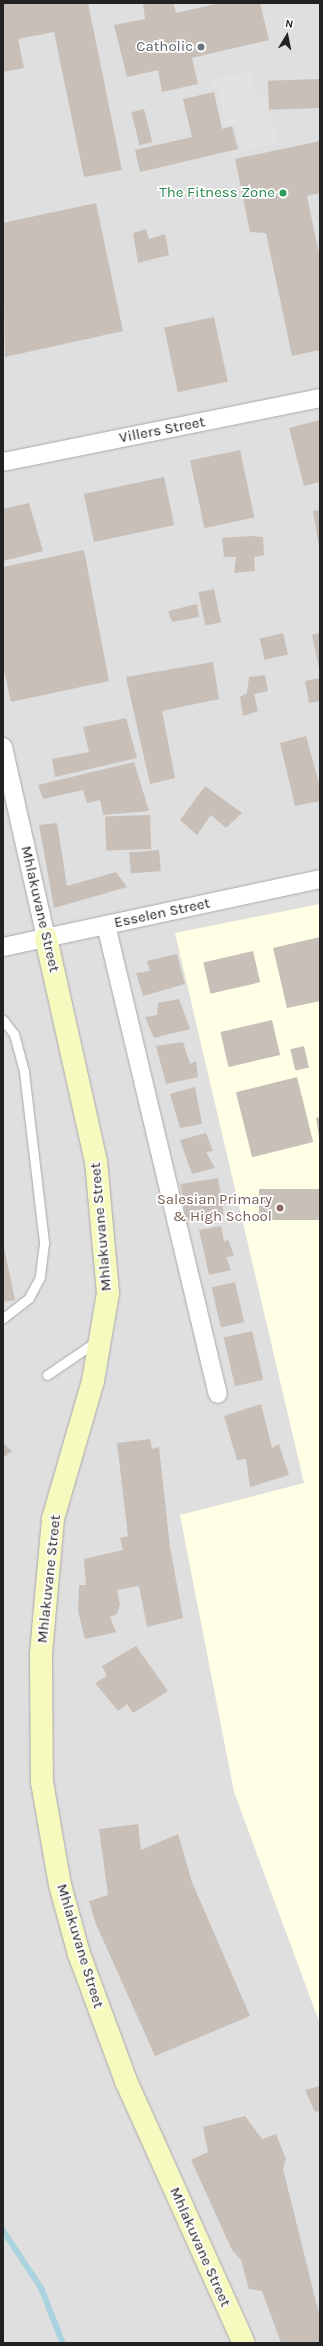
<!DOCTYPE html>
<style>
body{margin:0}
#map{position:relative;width:323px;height:2346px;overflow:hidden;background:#f2efe9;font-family:Karla,sans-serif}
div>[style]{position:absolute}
.residential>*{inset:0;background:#e0dfdf;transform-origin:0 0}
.education>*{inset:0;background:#ffffe5}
.parking>*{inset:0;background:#e2e2e2}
.stream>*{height:5.5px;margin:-2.75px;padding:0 2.75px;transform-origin:2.75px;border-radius:2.75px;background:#aad3df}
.building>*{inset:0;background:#c7bfb8;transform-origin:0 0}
.roads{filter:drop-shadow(0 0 1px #a9a9a9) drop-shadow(0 0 1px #a9a9a9)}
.lane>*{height:9px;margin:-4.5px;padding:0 4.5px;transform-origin:4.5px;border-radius:4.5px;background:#fff}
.street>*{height:18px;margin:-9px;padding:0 9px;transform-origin:9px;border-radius:9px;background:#fff}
.secondary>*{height:22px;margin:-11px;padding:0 11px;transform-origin:11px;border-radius:11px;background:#f7fabf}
.dots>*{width:11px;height:11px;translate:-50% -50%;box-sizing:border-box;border:2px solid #fff;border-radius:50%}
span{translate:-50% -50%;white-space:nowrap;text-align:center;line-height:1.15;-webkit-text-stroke:3.5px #fff;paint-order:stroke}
.worship-label{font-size:15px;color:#5b616d}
.right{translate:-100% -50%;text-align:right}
.leisure-label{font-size:15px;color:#27864d}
.street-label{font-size:15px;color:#222}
.education-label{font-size:15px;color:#785e54}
.frame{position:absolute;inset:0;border:4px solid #222;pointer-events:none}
.north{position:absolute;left:267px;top:16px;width:40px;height:40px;-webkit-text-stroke:3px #fff;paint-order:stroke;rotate:10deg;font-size:11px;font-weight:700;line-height:16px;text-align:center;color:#222}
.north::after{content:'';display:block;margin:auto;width:14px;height:18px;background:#222;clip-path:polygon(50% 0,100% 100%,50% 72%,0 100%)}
</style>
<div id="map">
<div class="residential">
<i style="left:3px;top:3px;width:317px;height:2340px"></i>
</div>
<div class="education">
<i style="clip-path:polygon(320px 904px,320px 2024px,234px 1792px,180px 1515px,304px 1483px,175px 933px)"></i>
</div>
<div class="parking">
<i style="clip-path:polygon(251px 71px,257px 98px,267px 96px,277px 143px,241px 151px,236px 126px,225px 125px,218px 88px,211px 89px,209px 80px)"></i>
</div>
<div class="stream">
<i style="left:3px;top:2230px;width:71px;rotate:56.5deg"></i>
<i style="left:42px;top:2289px;width:58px;rotate:68.7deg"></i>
</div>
<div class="building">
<i style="clip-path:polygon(88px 3px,122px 170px,84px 177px,54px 32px,18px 39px,24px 68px,3px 72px,3px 4px)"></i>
<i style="clip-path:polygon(143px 3px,173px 3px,176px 13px,220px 3px,260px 3px,269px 40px,192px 58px,198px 84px,162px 92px,158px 70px,127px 77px,114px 25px,145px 19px)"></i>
<i style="left:319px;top:79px;width:29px;height:51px;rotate:88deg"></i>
<i style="clip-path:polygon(214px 92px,222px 129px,232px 126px,238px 149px,140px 172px,135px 150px,192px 137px,183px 99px)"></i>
<i style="left:144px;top:109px;width:34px;height:13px;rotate:76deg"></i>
<i style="clip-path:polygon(320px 141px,320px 193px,307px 196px,320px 259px,320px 350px,292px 356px,266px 233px,250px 232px,235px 159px)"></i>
<i style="clip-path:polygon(96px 203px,123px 331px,5px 357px,3px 223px)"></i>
<i style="clip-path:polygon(146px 229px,149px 239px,165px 234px,169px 255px,138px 263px,133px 233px)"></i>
<i style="left:214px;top:317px;width:66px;height:51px;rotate:78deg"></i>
<i style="clip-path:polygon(320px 420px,320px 482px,304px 486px,289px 428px)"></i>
<i style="left:240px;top:450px;width:69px;height:51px;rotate:78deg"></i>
<i style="left:164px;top:477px;width:49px;height:82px;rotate:78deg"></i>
<i style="clip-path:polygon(29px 503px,43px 551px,3px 561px,3px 509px)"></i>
<i style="clip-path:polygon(320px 510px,320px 547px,319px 547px,313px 511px)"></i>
<i style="clip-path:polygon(252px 536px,263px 537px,264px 555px,254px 557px,255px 571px,234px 573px,236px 557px,224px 557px,222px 538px)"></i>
<i style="clip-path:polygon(84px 550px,109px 681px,11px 702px,3px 666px,3px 567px)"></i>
<i style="left:214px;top:589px;width:34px;height:16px;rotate:78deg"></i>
<i style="clip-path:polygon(197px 604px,199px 617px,172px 622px,168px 611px)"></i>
<i style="left:283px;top:633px;width:22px;height:24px;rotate:77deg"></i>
<i style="clip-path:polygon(320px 633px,320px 668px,319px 668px,312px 635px)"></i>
<i style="clip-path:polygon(213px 662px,219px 699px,162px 711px,175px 778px,150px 784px,126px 677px)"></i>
<i style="clip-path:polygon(265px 675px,268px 691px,254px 694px,258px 711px,243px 716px,240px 697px,247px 693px,249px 677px)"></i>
<i style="clip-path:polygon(320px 678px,320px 701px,309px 703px,305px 681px)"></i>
<i style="clip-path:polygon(126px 718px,137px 758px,55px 777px,52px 759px,89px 752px,83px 727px)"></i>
<i style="clip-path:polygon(306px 736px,320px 787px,320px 801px,295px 806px,280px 743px)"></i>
<i style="clip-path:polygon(134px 762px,149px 811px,103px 815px,100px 800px,87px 803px,83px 790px,43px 799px,38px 785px)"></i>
<i style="clip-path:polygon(205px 786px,242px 813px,226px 828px,211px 815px,197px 835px,180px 820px)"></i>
<i style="left:150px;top:815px;width:34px;height:45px;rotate:88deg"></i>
<i style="clip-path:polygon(57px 823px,67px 886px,116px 872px,127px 887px,54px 908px,39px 825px)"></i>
<i style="left:159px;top:850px;width:21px;height:30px;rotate:85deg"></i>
<i style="clip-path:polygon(320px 937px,320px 1001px,287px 1008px,273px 948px)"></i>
<i style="left:253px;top:951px;width:32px;height:51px;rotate:77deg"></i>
<i style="clip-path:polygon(177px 954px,185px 984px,143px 996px,136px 973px,150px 971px,147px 961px)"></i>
<i style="clip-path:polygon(179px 999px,190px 1029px,154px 1038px,145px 1017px,157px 1015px,158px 1003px)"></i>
<i style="left:272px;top:1020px;width:36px;height:53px;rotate:77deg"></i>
<i style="clip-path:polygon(183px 1042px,190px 1064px,196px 1061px,198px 1077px,166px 1084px,156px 1046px)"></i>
<i style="left:304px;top:1046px;width:22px;height:14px;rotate:77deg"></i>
<i style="left:297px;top:1077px;width:67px;height:63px;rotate:76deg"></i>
<i style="clip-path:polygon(195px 1087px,202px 1124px,180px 1128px,170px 1094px)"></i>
<i style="clip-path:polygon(320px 1117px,320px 1135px,319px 1136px,316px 1118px)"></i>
<i style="clip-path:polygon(206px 1133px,213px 1151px,206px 1152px,215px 1168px,192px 1174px,180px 1140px)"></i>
<i style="left:218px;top:1178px;width:37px;height:38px;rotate:81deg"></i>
<i style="left:320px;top:1189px;width:31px;height:61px;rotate:90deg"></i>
<i style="clip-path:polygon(221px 1226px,224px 1242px,228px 1239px,234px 1256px,226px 1257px,231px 1270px,209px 1275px,199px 1230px)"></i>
<i style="clip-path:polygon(3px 1243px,15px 1300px,3px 1302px)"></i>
<i style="left:235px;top:1282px;width:41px;height:24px;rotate:77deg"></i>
<i style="left:252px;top:1331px;width:50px;height:29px;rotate:77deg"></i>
<i style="clip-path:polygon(261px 1404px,272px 1448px,279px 1444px,289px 1475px,250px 1487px,246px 1459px,237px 1460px,224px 1416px)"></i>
<i style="clip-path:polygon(150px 1439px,152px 1449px,159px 1447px,170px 1547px,183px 1618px,147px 1627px,139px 1586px,117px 1590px,120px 1605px,117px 1614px,110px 1617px,116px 1632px,85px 1639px,78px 1611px,79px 1585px,86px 1585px,84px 1559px,123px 1550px,120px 1538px,128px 1536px,117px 1443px)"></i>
<i style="clip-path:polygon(3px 1443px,12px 1451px,3px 1458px)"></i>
<i style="clip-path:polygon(136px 1646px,168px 1691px,133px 1713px,127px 1704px,118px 1711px,95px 1683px,107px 1676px,102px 1666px)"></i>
<i style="clip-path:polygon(138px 1824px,141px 1850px,178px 1834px,192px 1882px,250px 2016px,155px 2056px,96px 1924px,89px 1901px,108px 1895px,99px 1829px)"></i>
<i style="clip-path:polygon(320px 2086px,320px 2111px,315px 2112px,305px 2090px)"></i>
<i style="clip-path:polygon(245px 2116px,262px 2139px,276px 2134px,286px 2159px,283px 2169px,320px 2318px,320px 2341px,314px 2343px,281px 2343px,262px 2291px,249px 2289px,241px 2260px,232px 2250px,191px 2160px,208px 2152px,203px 2127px)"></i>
</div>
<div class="roads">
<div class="lane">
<i style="left:3px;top:1020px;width:18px;rotate:52deg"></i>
<i style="left:14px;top:1034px;width:39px;rotate:75deg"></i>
<i style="left:24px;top:1072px;width:172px;rotate:83.3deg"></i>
<i style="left:44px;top:1243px;width:34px;rotate:97deg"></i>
<i style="left:40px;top:1277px;width:24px;rotate:118deg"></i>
<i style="left:29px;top:1298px;width:33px;rotate:142deg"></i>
<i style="left:47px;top:1375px;width:60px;rotate:-34.2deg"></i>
</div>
<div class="street">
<i style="left:3px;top:462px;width:323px;rotate:-11.4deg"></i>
<i style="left:3px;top:747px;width:196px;rotate:77.3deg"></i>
<i style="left:106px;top:925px;width:482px;rotate:76.6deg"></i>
<i style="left:3px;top:947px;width:324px;rotate:-12.1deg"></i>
</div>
<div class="secondary">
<i style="left:46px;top:938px;width:229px;rotate:77.4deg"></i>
<i style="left:96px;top:1161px;width:133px;rotate:84.8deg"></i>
<i style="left:108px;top:1293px;width:89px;rotate:99.7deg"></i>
<i style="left:93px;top:1381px;width:144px;rotate:106.2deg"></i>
<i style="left:53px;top:1519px;width:136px;rotate:95.1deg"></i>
<i style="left:41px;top:1654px;width:128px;rotate:89.6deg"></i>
<i style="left:42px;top:1782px;width:105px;rotate:80.1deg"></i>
<i style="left:60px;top:1885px;width:72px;rotate:74.6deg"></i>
<i style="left:79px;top:1954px;width:135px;rotate:69.7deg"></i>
<i style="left:126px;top:2081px;width:287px;rotate:65.8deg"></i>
</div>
</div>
<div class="dots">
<i style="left:201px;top:47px;background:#6b7280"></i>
<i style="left:283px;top:193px;background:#2e9e5b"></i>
<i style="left:280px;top:1208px;background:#8d6e63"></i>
</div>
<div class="worship-label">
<span class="right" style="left:193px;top:47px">Catholic</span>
</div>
<div class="leisure-label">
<span class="right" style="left:275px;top:193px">The Fitness Zone</span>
</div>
<div class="street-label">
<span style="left:162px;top:430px;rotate:-11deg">Villers Street</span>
<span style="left:40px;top:909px;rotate:77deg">Mhlakuvane Street</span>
<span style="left:162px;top:913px;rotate:-12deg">Esselen Street</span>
<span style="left:101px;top:1227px;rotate:-95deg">Mhlakuvane Street</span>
<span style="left:49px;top:1579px;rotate:-84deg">Mhlakuvane Street</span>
<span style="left:80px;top:1946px;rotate:73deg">Mhlakuvane Street</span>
<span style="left:200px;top:2247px;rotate:66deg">Mhlakuvane Street</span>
</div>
<div class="education-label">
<span class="right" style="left:272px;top:1208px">Salesian Primary<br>&amp; High School</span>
</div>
<div class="frame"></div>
<div class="north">N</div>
</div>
